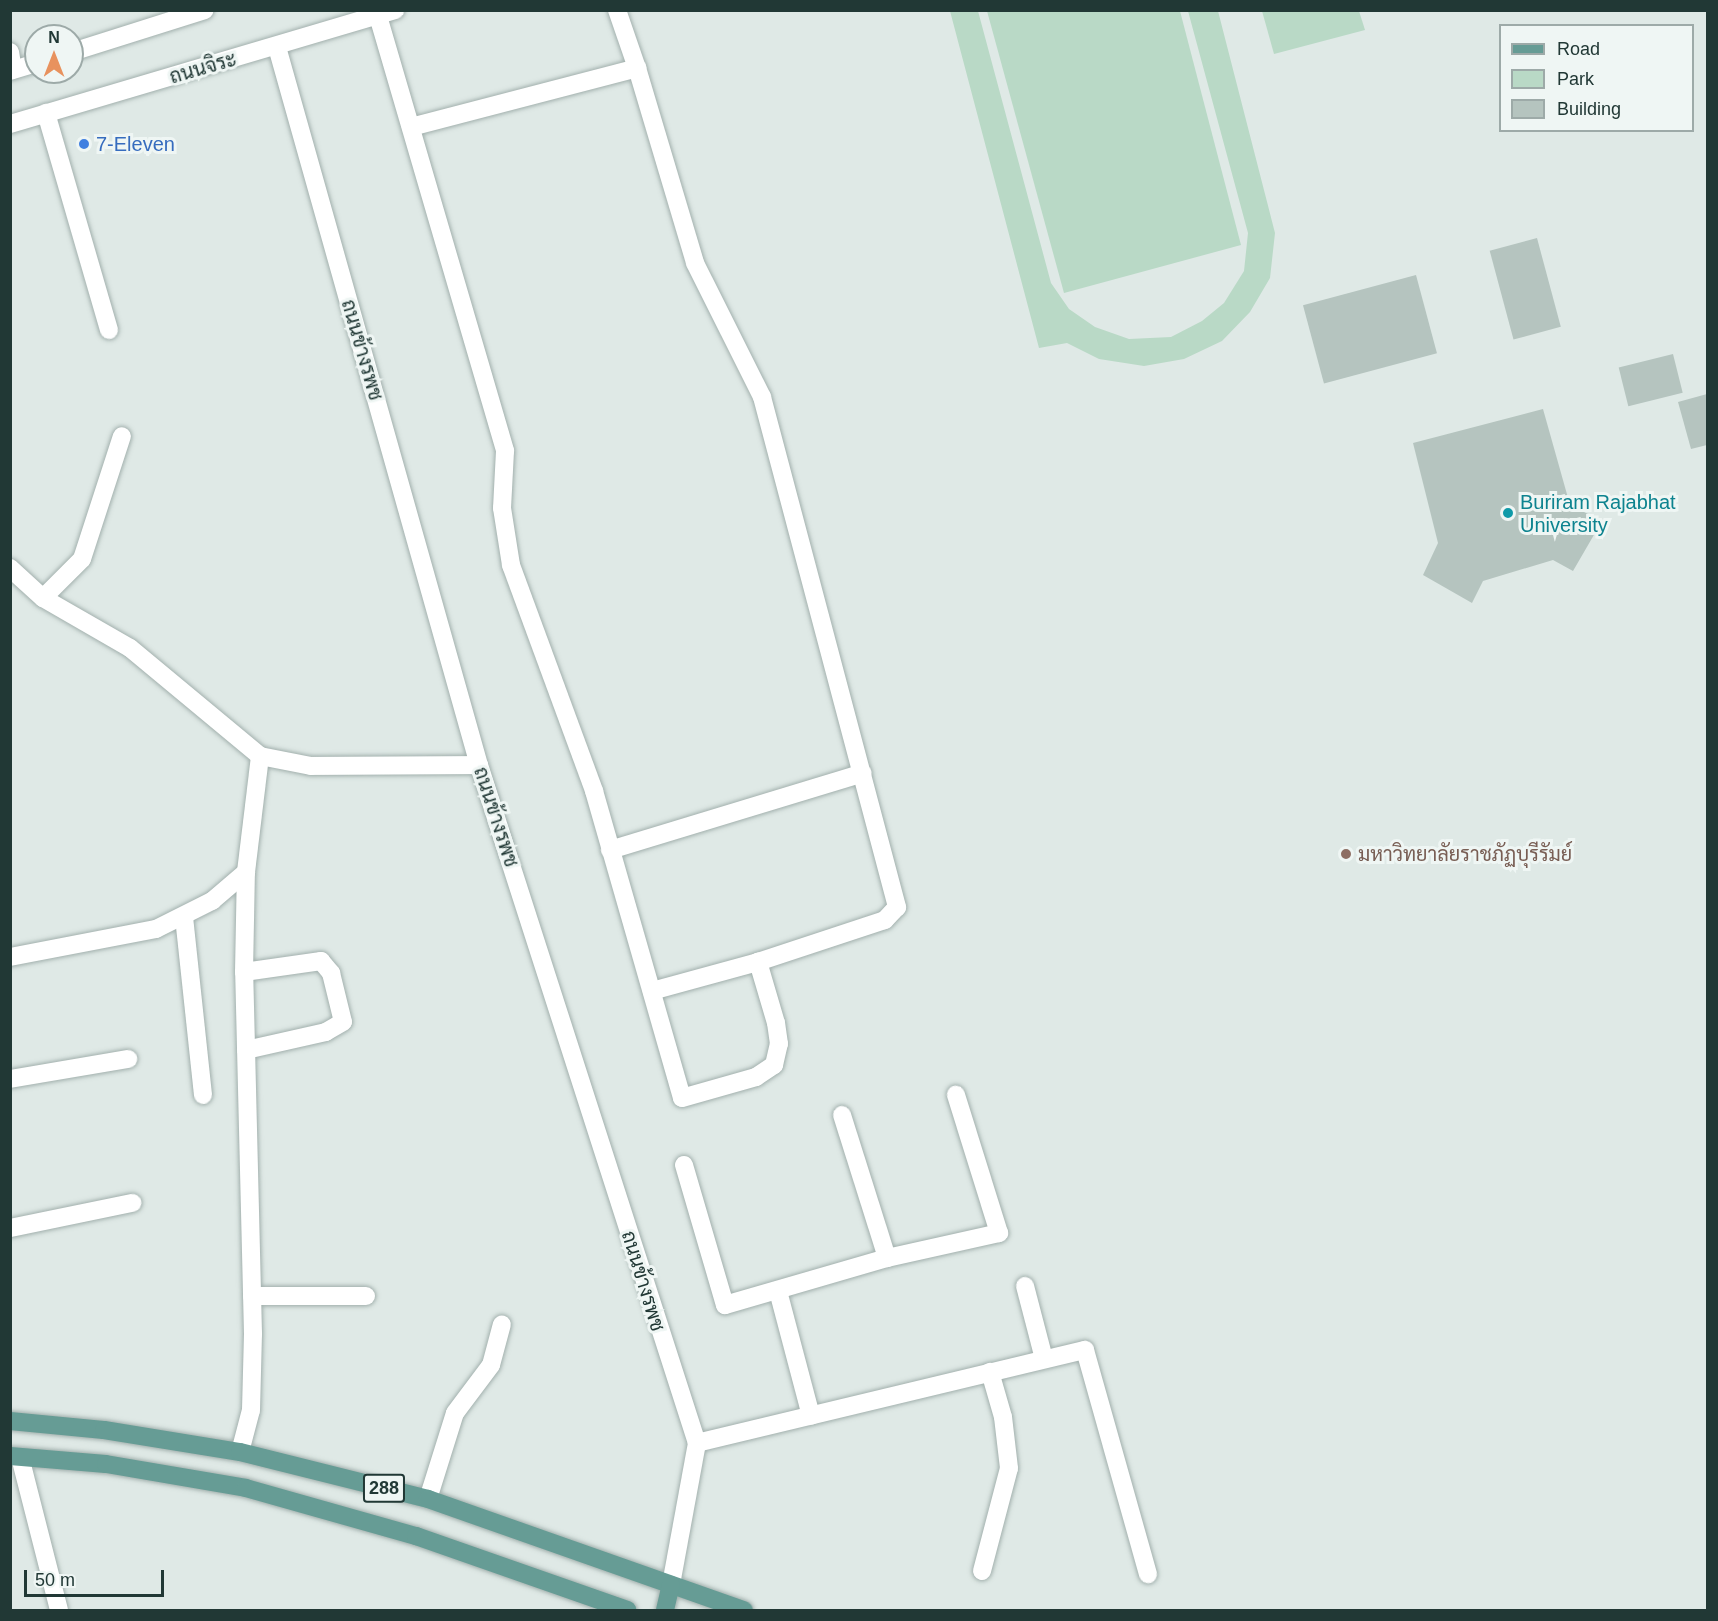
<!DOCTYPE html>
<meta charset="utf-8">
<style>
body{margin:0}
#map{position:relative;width:1718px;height:1621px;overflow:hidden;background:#dfe9e6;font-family:Arial,Sarabun,sans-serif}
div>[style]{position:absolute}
.green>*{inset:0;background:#b9d9c6}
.building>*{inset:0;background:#b5c4bf;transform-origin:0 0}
.roads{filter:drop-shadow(0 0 2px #a2b0ad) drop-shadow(0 0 2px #a2b0ad)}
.minor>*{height:18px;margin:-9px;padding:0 9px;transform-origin:9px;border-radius:9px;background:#fff}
.secondary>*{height:18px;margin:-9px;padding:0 9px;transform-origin:9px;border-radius:9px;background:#fff}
.primary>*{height:18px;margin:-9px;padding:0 9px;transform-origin:9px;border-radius:9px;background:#669c95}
.dots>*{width:16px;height:16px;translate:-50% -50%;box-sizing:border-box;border:3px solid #eff6f4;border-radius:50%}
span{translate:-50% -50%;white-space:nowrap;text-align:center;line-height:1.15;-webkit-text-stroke:6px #eff6f4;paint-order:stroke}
.shield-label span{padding:2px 4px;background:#eff6f4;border:2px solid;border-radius:4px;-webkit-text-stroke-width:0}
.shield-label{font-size:18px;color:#213835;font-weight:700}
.street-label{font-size:20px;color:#213835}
.shop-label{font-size:20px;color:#366cbe}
.left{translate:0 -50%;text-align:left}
.culture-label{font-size:20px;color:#0d838f}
.education-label{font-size:20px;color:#785e54}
.frame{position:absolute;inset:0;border:12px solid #213835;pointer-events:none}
.legend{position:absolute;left:1499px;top:24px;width:195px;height:108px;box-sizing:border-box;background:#eff6f4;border:2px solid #9daaa8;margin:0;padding:8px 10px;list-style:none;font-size:18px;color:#213835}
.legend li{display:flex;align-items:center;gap:12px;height:30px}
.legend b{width:30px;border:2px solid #9daaa8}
.north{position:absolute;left:24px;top:24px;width:60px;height:60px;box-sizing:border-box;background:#eff6f4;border:2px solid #9daaa8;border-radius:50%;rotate:0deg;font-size:16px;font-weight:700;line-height:24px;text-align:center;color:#213835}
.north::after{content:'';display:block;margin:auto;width:21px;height:27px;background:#e8925e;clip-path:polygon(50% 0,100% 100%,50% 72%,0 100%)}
.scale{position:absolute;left:24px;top:1570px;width:140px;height:27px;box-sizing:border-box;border:3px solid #213835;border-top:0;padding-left:8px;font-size:18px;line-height:21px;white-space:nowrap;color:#213835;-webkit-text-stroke:4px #eff6f4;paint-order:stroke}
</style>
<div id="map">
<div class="green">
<i style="clip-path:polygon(950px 11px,978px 11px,1051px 283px,1069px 309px,1095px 327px,1129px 339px,1171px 337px,1202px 321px,1224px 303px,1244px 271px,1248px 233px,1188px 11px,1218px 11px,1275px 233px,1270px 278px,1250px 312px,1222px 341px,1184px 359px,1144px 366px,1099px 359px,1067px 343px,1039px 348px)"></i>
<i style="clip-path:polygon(987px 11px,1180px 11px,1241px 245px,1064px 293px)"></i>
<i style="clip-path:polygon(1262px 11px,1359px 11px,1365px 30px,1274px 54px)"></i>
</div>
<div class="building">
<i style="left:1537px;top:238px;width:92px;height:49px;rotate:75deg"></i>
<i style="left:1416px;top:275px;width:81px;height:117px;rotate:75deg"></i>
<i style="left:1673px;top:354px;width:40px;height:56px;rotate:76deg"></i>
<i style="clip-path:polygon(1707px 394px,1707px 445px,1691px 449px,1678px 402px)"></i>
<i style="clip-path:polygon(1543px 409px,1570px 505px,1602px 521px,1573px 571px,1553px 560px,1483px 581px,1472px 603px,1423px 575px,1438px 543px,1413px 443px)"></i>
</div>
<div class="roads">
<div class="minor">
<i style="left:617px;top:10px;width:61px;rotate:71deg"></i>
<i style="left:378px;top:16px;width:453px;rotate:73.7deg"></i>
<i style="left:505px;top:451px;width:57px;rotate:93deg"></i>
<i style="left:502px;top:508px;width:58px;rotate:81deg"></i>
<i style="left:511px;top:565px;width:241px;rotate:69.8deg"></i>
<i style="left:594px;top:791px;width:319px;rotate:74deg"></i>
<i style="left:682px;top:1098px;width:77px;rotate:-15.8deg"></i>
<i style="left:756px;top:1077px;width:22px;rotate:-34deg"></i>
<i style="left:774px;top:1065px;width:22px;rotate:-77deg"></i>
<i style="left:779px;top:1044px;width:21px;rotate:-98deg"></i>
<i style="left:776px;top:1023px;width:64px;rotate:-106.4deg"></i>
<i style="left:277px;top:47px;width:746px;rotate:74.29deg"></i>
<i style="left:479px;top:765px;width:712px;rotate:72.18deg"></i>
<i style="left:697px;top:1443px;width:144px;rotate:100.4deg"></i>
<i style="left:10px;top:52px;width:18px;rotate:81deg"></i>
<i style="left:46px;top:113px;width:226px;rotate:73.8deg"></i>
<i style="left:411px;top:127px;width:234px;rotate:-14.6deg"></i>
<i style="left:637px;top:68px;width:203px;rotate:73.4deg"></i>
<i style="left:695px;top:263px;width:150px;rotate:63.4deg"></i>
<i style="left:762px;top:397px;width:528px;rotate:75.17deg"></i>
<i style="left:897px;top:907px;width:18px;rotate:133deg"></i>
<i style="left:885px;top:920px;width:134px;rotate:161.7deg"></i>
<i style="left:758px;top:962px;width:110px;rotate:164.7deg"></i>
<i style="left:10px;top:568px;width:45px;rotate:42.3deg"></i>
<i style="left:43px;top:598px;width:100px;rotate:29.9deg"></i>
<i style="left:130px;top:648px;width:169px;rotate:39.7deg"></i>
<i style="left:260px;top:756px;width:52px;rotate:11.1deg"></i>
<i style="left:311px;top:766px;width:168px;rotate:-0.3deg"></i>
<i style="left:43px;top:598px;width:55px;rotate:-45deg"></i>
<i style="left:82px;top:559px;width:129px;rotate:-72deg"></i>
<i style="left:610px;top:850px;width:264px;rotate:-16.9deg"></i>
<i style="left:184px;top:917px;width:179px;rotate:83.9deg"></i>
<i style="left:10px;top:957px;width:149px;rotate:-10.9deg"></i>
<i style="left:156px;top:929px;width:63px;rotate:-26.6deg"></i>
<i style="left:212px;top:901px;width:45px;rotate:-40.5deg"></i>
<i style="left:246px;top:872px;width:117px;rotate:-83.1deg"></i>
<i style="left:244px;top:972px;width:78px;rotate:-8.1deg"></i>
<i style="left:321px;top:961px;width:16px;rotate:50deg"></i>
<i style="left:331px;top:973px;width:50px;rotate:76.2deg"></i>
<i style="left:343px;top:1022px;width:20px;rotate:150deg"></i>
<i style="left:326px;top:1032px;width:82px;rotate:167.3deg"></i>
<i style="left:10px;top:1079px;width:120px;rotate:-9.6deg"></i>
<i style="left:842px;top:1115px;width:150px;rotate:72.5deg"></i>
<i style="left:684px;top:1165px;width:146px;rotate:73.7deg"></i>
<i style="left:725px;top:1305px;width:169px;rotate:-16.2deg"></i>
<i style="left:887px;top:1258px;width:115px;rotate:-12.6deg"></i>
<i style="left:999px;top:1233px;width:145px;rotate:-107.3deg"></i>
<i style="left:10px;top:1228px;width:125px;rotate:-11.6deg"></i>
<i style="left:1025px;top:1286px;width:75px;rotate:75.4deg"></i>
<i style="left:778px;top:1291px;width:129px;rotate:75.2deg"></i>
<i style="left:252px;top:1296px;width:114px"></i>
<i style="left:697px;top:1443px;width:399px;rotate:-13.5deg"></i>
<i style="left:1085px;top:1350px;width:233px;rotate:74.3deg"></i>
<i style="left:240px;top:1452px;width:43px;rotate:-75.3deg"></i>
<i style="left:251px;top:1410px;width:76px;rotate:-88.5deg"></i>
<i style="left:253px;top:1334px;width:362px;rotate:-91.4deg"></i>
<i style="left:244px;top:972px;width:100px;rotate:-88.9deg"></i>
<i style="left:20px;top:1457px;width:158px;rotate:75.7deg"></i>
<i style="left:428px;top:1499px;width:90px;rotate:-72.6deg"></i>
<i style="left:455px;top:1413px;width:60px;rotate:-53.1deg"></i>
<i style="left:491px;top:1365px;width:42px;rotate:-75deg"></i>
<i style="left:982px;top:1571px;width:106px;rotate:-75.3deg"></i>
<i style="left:1009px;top:1468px;width:51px;rotate:-96.7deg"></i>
<i style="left:1003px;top:1417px;width:47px;rotate:-106.1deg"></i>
</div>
<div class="secondary">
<i style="left:72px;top:52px;width:139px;rotate:-17.5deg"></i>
<i style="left:10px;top:71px;width:27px;rotate:-17deg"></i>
<i style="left:10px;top:124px;width:402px;rotate:-16.5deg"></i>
</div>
<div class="primary">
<i style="left:10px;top:1421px;width:94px;rotate:5.5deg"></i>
<i style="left:104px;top:1430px;width:138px;rotate:9.2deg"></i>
<i style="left:240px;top:1452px;width:194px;rotate:14deg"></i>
<i style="left:428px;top:1499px;width:335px;rotate:19.4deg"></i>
<i style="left:10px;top:1456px;width:96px;rotate:4.8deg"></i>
<i style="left:106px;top:1464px;width:142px;rotate:9.7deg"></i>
<i style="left:246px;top:1488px;width:177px;rotate:15.8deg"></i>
<i style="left:416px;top:1536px;width:224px;rotate:19.3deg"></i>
<i style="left:665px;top:1610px;width:26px;rotate:-77deg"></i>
</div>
</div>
<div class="dots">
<i style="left:84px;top:144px;background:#3f7fe0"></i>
<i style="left:1508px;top:513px;background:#0f9aa8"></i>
<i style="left:1346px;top:854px;background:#8d6e63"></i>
</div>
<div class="shield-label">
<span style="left:384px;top:1488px">288</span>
</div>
<div class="street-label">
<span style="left:203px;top:68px;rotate:-16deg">ถนนจิระ</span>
<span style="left:362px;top:350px;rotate:74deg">ถนนข้างรพช</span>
<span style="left:496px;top:817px;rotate:72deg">ถนนข้างรพช</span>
<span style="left:643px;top:1281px;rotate:73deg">ถนนข้างรพช</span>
</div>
<div class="shop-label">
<span class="left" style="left:96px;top:144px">7-Eleven</span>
</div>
<div class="culture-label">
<span class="left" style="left:1520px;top:514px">Buriram Rajabhat<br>University</span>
</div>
<div class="education-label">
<span class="left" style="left:1358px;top:854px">มหาวิทยาลัยราชภัฏบุรีรัมย์</span>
</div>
<div class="frame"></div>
<ul class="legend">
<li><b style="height:8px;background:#669c95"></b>Road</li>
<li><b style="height:16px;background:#b9d9c6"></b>Park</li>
<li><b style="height:16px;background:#b5c4bf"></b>Building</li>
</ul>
<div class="north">N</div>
<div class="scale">50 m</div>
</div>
